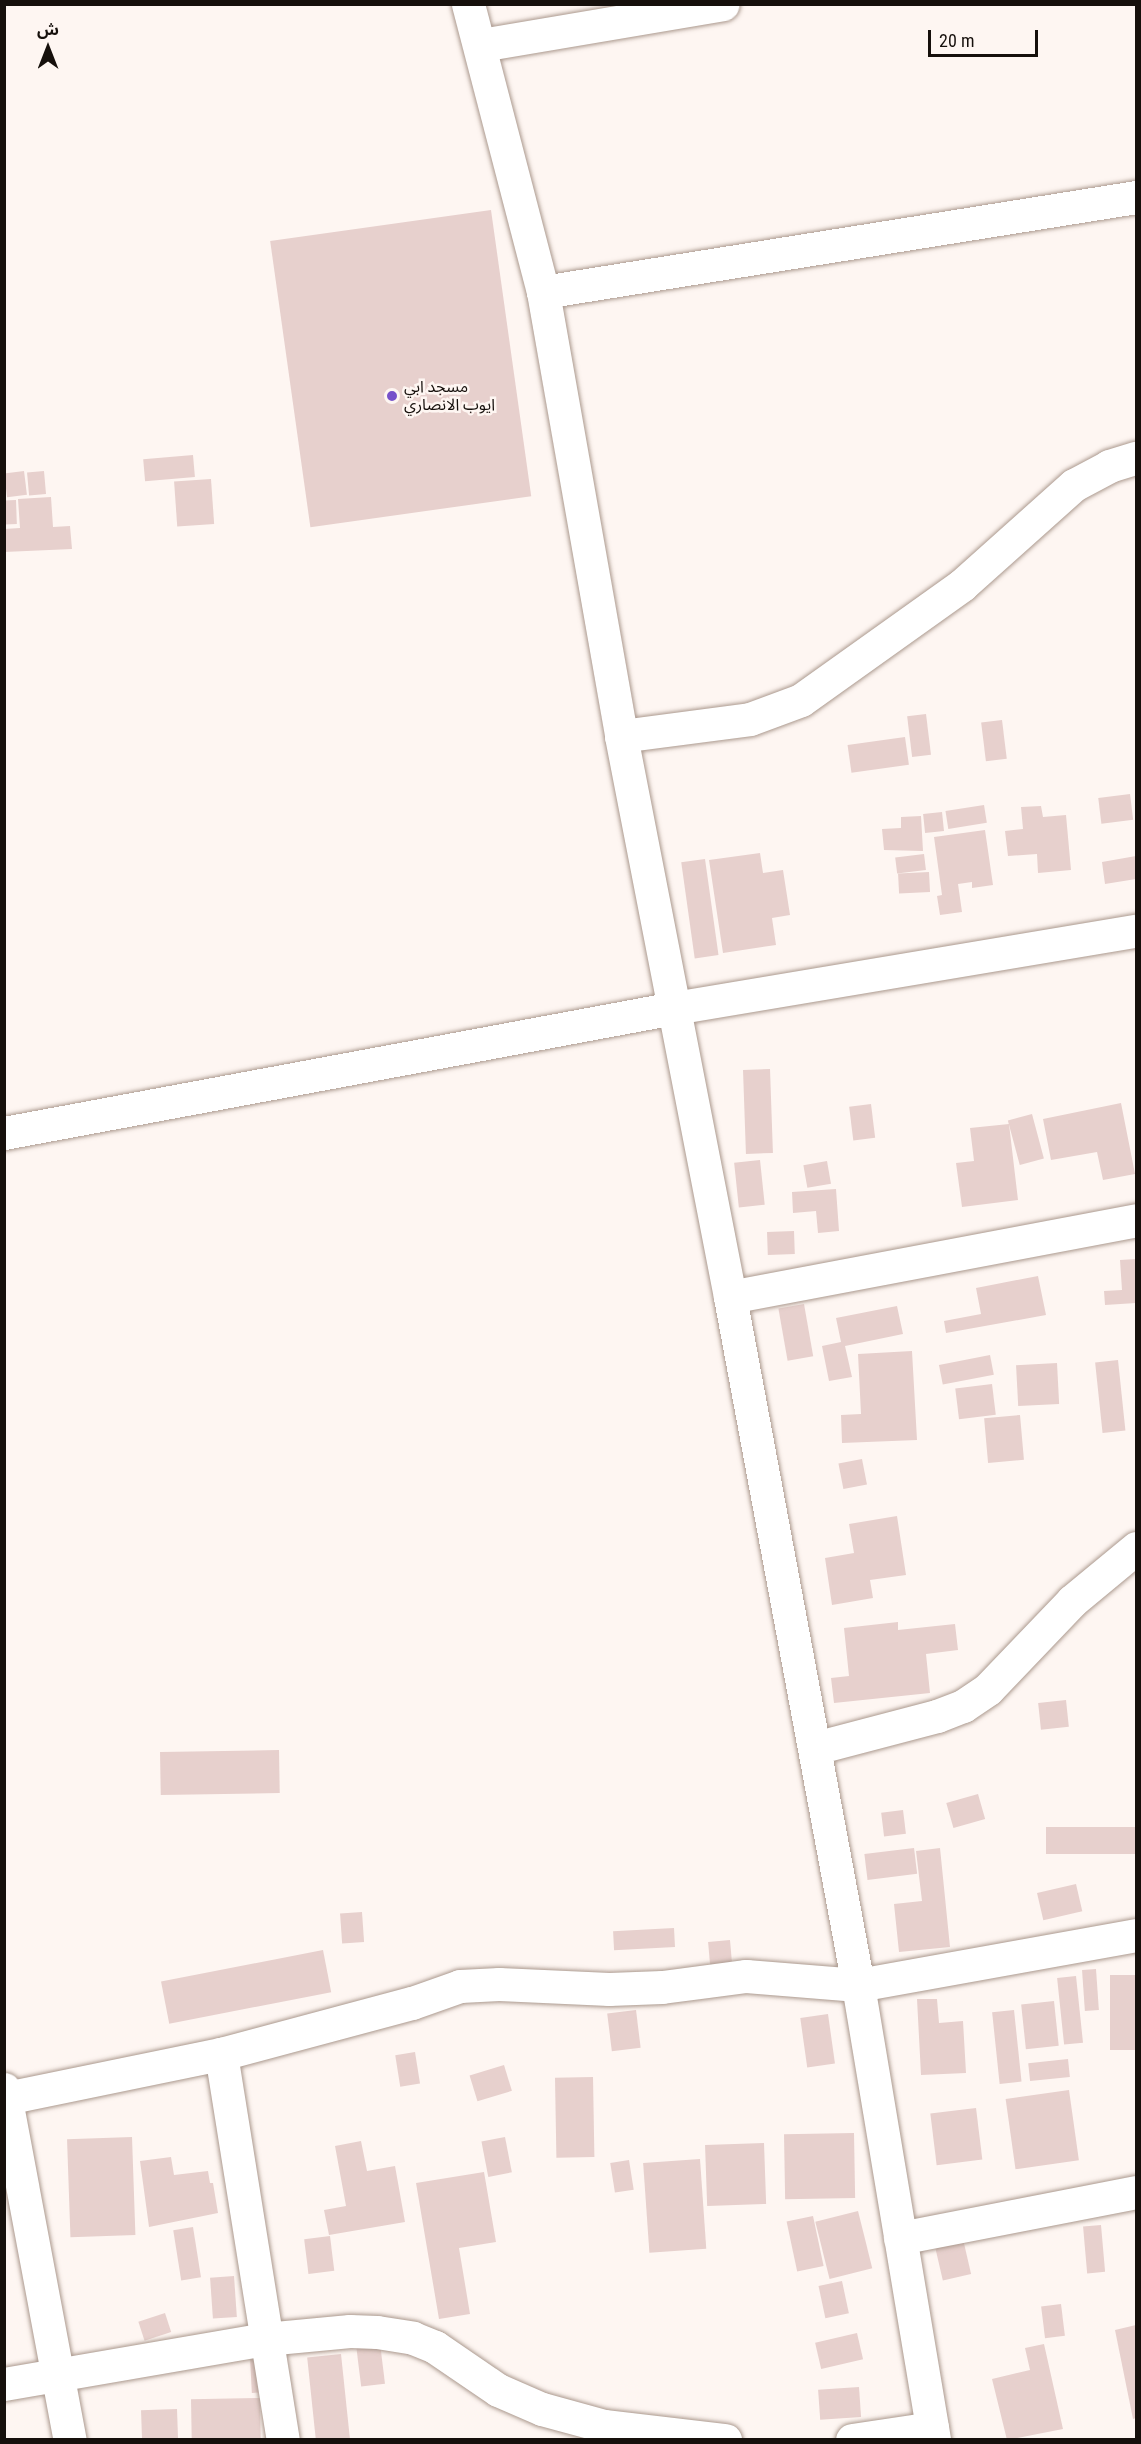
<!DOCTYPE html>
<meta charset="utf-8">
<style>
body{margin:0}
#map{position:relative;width:1141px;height:2444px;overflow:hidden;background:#fef6f2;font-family:"Roboto Condensed","Noto Sans Arabic",sans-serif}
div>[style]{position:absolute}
.building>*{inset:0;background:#e7d0cd;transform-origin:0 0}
.roads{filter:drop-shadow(0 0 2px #ab998e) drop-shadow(0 0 2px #ab998e)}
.street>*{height:33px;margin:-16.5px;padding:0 16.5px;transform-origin:16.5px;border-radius:16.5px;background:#fff}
.secondary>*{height:33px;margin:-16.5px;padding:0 16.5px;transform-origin:16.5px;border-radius:16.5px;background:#fff}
.dots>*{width:16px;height:16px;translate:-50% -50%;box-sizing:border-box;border:3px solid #fef6f2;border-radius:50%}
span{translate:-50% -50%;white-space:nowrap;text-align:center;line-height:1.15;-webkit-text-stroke:5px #fef6f2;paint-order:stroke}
.poi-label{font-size:16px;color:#16100c}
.left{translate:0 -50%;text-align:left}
.frame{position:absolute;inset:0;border:6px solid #16100c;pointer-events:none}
.north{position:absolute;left:18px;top:18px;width:60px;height:60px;-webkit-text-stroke:4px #fef6f2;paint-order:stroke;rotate:0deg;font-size:16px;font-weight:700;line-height:24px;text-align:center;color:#16100c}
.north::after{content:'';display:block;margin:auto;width:21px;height:27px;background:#16100c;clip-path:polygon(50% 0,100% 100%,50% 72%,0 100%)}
.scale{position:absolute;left:928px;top:30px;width:110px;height:27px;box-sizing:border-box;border:3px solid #16100c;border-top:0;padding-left:8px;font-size:18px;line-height:21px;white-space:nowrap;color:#16100c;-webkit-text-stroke:4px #fef6f2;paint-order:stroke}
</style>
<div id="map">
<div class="building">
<i style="left:491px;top:210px;width:289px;height:223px;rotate:82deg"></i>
<i style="left:193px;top:455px;width:22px;height:50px;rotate:85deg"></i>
<i style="left:24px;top:471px;width:24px;height:20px;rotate:83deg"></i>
<i style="left:44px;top:471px;width:23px;height:17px;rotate:85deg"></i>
<i style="left:211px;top:479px;width:45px;height:37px;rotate:86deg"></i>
<i style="clip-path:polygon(51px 497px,53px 527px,70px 526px,72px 549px,4px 552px,4px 529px,20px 528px,18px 499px)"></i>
<i style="left:16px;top:500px;width:24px;height:12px;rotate:88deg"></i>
<i style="left:926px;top:714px;width:41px;height:19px;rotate:83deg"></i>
<i style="left:1002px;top:720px;width:39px;height:21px;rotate:83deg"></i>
<i style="left:905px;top:737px;width:28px;height:58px;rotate:82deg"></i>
<i style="left:1130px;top:794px;width:26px;height:32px;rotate:83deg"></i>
<i style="left:984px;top:805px;width:18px;height:39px;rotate:81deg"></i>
<i style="clip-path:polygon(1041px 806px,1043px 817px,1066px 815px,1071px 870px,1038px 873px,1037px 854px,1008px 856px,1005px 831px,1023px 829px,1021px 807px)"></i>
<i style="left:942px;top:812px;width:19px;height:19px;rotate:84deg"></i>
<i style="clip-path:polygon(921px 816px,923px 851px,884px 850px,882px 829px,901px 828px,901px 817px)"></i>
<i style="clip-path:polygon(985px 830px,993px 885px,972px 888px,972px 882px,958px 884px,962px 912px,940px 915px,937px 896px,942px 895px,934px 837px)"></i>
<i style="clip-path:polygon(760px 853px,763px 873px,783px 870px,790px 915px,772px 918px,776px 945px,723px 953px,709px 860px)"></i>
<i style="left:924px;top:854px;width:16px;height:29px;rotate:83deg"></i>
<i style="clip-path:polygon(1136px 856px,1136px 879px,1105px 884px,1102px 862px)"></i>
<i style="left:705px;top:859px;width:97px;height:24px;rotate:82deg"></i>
<i style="left:929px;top:872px;width:20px;height:31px;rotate:87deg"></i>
<i style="left:770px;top:1069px;width:84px;height:27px;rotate:88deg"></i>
<i style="clip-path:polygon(1121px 1103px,1135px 1174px,1103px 1180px,1097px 1152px,1051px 1160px,1043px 1119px)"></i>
<i style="left:871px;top:1104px;width:34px;height:22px;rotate:83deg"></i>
<i style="left:1032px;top:1114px;width:46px;height:25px;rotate:75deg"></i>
<i style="clip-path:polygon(1009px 1124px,1018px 1200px,962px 1207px,956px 1163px,974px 1161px,970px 1128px)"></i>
<i style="left:760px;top:1160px;width:45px;height:26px;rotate:84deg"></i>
<i style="left:827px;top:1161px;width:23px;height:24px;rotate:80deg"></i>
<i style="clip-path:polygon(836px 1189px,839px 1231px,818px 1233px,816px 1211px,793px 1213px,792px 1192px)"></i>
<i style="left:794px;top:1231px;width:23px;height:27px;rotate:88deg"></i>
<i style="clip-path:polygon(1136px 1259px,1136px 1303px,1105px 1305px,1104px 1291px,1122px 1290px,1120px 1260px)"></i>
<i style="clip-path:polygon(1038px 1276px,1046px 1315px,946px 1333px,944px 1321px,981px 1314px,976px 1288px)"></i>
<i style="left:804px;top:1304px;width:53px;height:26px;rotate:80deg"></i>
<i style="clip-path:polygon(897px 1306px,903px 1334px,845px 1346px,852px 1377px,829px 1381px,822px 1346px,841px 1342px,836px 1318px)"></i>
<i style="clip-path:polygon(912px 1351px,917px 1440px,842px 1443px,841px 1415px,861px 1414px,858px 1354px)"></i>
<i style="left:990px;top:1355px;width:20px;height:52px;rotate:79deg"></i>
<i style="left:1118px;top:1360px;width:71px;height:23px;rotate:84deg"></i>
<i style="left:1057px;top:1363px;width:41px;height:41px;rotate:87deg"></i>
<i style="left:992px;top:1384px;width:31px;height:37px;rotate:83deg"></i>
<i style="left:1020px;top:1415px;width:45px;height:36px;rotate:85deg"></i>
<i style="left:862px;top:1459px;width:26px;height:24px;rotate:79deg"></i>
<i style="clip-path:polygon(897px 1516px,906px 1575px,870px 1580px,873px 1598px,832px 1605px,825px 1558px,854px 1553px,849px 1524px)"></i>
<i style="clip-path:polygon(898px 1622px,898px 1630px,955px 1624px,958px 1650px,926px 1654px,930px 1693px,834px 1703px,831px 1678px,849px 1676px,844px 1628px)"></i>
<i style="left:1066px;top:1700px;width:27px;height:28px;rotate:84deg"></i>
<i style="left:279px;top:1750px;width:43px;height:119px;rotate:89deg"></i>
<i style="left:978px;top:1794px;width:26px;height:33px;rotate:74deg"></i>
<i style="left:903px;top:1810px;width:24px;height:22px;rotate:83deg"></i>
<i style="left:1136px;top:1827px;width:27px;height:90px;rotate:90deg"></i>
<i style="left:914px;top:1848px;width:26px;height:50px;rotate:83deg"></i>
<i style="clip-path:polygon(940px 1848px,950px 1947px,899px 1952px,894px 1904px,922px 1901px,916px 1851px)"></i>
<i style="left:1076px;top:1884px;width:28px;height:40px;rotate:77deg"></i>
<i style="left:362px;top:1912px;width:30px;height:22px;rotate:86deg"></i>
<i style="left:674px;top:1928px;width:19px;height:61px;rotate:87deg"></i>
<i style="left:730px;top:1940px;width:25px;height:22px;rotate:85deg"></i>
<i style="left:323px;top:1950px;width:43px;height:165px;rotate:79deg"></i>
<i style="left:1096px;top:1969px;width:41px;height:14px;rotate:86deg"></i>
<i style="left:1136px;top:1975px;width:75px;height:26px;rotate:90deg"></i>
<i style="left:1076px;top:1976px;width:67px;height:19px;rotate:84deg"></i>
<i style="clip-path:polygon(917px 1999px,937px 1999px,939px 2023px,963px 2021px,966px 2073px,921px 2075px)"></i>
<i style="left:1054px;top:2001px;width:45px;height:33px;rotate:84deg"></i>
<i style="left:636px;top:2010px;width:38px;height:29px;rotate:83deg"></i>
<i style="left:1014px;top:2010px;width:72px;height:22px;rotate:84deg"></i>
<i style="left:828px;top:2014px;width:50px;height:28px;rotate:82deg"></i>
<i style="left:415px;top:2052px;width:32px;height:20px;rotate:81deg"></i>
<i style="left:1068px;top:2059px;width:18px;height:40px;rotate:84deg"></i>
<i style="left:504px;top:2065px;width:27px;height:36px;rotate:73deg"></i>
<i style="left:593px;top:2077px;width:80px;height:38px;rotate:89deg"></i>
<i style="left:1069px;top:2090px;width:71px;height:64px;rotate:82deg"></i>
<i style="left:976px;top:2108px;width:52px;height:46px;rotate:83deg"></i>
<i style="left:854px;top:2133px;width:65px;height:70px;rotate:89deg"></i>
<i style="left:132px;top:2137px;width:98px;height:65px;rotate:88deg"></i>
<i style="left:505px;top:2137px;width:36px;height:24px;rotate:79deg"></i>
<i style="clip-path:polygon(361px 2141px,367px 2171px,395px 2166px,405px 2222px,329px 2235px,324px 2210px,346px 2206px,335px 2146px)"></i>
<i style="left:764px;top:2143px;width:61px;height:59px;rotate:88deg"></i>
<i style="clip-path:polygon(171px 2157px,174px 2175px,208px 2171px,210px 2183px,213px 2183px,218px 2213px,149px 2227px,140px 2161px)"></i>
<i style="left:700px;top:2159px;width:90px;height:57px;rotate:86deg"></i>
<i style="left:629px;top:2160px;width:30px;height:19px;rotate:81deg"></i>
<i style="clip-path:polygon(484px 2172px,496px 2242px,459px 2248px,470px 2314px,439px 2319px,416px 2183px)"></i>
<i style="left:858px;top:2211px;width:59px;height:44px;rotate:76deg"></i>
<i style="left:813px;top:2216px;width:51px;height:27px;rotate:78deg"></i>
<i style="left:1101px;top:2225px;width:47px;height:18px;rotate:85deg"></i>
<i style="left:193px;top:2227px;width:51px;height:20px;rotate:81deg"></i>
<i style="left:330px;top:2236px;width:35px;height:26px;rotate:83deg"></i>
<i style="left:963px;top:2239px;width:36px;height:29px;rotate:77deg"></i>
<i style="left:234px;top:2276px;width:41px;height:24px;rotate:86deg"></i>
<i style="left:842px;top:2281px;width:33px;height:24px;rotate:78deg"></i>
<i style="left:1061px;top:2304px;width:32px;height:20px;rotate:83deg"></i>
<i style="left:165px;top:2313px;width:20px;height:28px;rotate:72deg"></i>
<i style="clip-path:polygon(1136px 2325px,1136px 2418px,1133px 2419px,1115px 2330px)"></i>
<i style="left:857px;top:2333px;width:27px;height:43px;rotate:77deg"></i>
<i style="left:380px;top:2343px;width:41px;height:24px;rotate:83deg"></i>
<i style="clip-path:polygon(1044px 2344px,1063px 2429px,1007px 2440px,992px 2379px,1030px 2370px,1025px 2348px)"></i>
<i style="left:341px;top:2354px;width:86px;height:34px;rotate:84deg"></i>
<i style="left:269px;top:2357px;width:35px;height:19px;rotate:87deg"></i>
<i style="left:859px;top:2387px;width:30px;height:41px;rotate:86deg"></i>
<i style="left:260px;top:2398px;width:42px;height:69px;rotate:89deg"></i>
<i style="left:177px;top:2409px;width:31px;height:36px;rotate:88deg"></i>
</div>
<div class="roads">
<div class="street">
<i style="left:468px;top:4px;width:298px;rotate:75.4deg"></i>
<i style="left:543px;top:292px;width:451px;rotate:80deg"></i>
<i style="left:621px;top:736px;width:571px;rotate:79deg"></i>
<i style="left:730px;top:1297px;width:700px;rotate:79.46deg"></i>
<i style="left:858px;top:1985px;width:461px;rotate:80.5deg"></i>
<i style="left:481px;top:45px;width:245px;rotate:-9.6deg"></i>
<i style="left:543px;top:292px;width:601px;rotate:-9.1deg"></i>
<i style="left:621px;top:736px;width:130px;rotate:-7.5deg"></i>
<i style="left:750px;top:719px;width:54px;rotate:-20.4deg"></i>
<i style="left:801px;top:700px;width:198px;rotate:-35.5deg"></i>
<i style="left:962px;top:585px;width:150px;rotate:-41.8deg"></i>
<i style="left:1074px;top:485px;width:40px;rotate:-28deg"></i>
<i style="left:1109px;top:466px;width:28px;rotate:-17deg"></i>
<i style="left:730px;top:1297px;width:413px;rotate:-10.7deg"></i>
<i style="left:815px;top:1748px;width:126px;rotate:-14.7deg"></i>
<i style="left:937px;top:1716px;width:28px;rotate:-21deg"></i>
<i style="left:963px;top:1706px;width:30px;rotate:-34deg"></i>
<i style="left:988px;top:1689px;width:122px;rotate:-46.3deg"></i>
<i style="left:1072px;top:1601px;width:83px;rotate:-39.6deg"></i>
<i style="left:221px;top:2054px;width:391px;rotate:80.9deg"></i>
<i style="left:4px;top:2089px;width:357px;rotate:79.4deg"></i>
<i style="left:6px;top:2098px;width:219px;rotate:-11.6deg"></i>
<i style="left:221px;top:2054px;width:198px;rotate:-15deg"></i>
<i style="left:412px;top:2003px;width:51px;rotate:-19.5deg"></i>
<i style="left:460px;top:1986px;width:39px;rotate:-3deg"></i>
<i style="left:499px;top:1984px;width:110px;rotate:2.6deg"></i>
<i style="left:609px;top:1989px;width:53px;rotate:-2.2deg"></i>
<i style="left:662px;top:1987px;width:85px;rotate:-7.5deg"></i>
<i style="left:746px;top:1976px;width:112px;rotate:4.6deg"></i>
<i style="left:858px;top:1985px;width:282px;rotate:-10.2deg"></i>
<i style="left:900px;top:2238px;width:240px;rotate:-11deg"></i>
<i style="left:4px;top:2384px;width:265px;rotate:-9.8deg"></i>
<i style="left:265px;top:2339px;width:85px;rotate:-5.4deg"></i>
<i style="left:350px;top:2331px;width:27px;rotate:2deg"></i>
<i style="left:377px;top:2332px;width:36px;rotate:9deg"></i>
<i style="left:413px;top:2338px;width:24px;rotate:22deg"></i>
<i style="left:435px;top:2347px;width:76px;rotate:34.3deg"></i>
<i style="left:498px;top:2390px;width:48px;rotate:23.4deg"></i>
<i style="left:542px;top:2409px;width:64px;rotate:15.3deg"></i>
<i style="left:604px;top:2426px;width:122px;rotate:6.6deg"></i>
<i style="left:852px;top:2440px;width:81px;rotate:-8.5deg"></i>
</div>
<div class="secondary">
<i style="left:4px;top:1133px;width:682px;rotate:-10.57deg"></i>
<i style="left:674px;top:1008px;width:468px;rotate:-9.5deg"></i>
</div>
</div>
<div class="dots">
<i style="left:392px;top:396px;background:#7651ca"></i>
</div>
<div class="poi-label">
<span class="left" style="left:404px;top:396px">مسجد ابي<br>ايوب الانصاري</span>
</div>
<div class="frame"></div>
<div class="north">ش</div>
<div class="scale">20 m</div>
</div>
